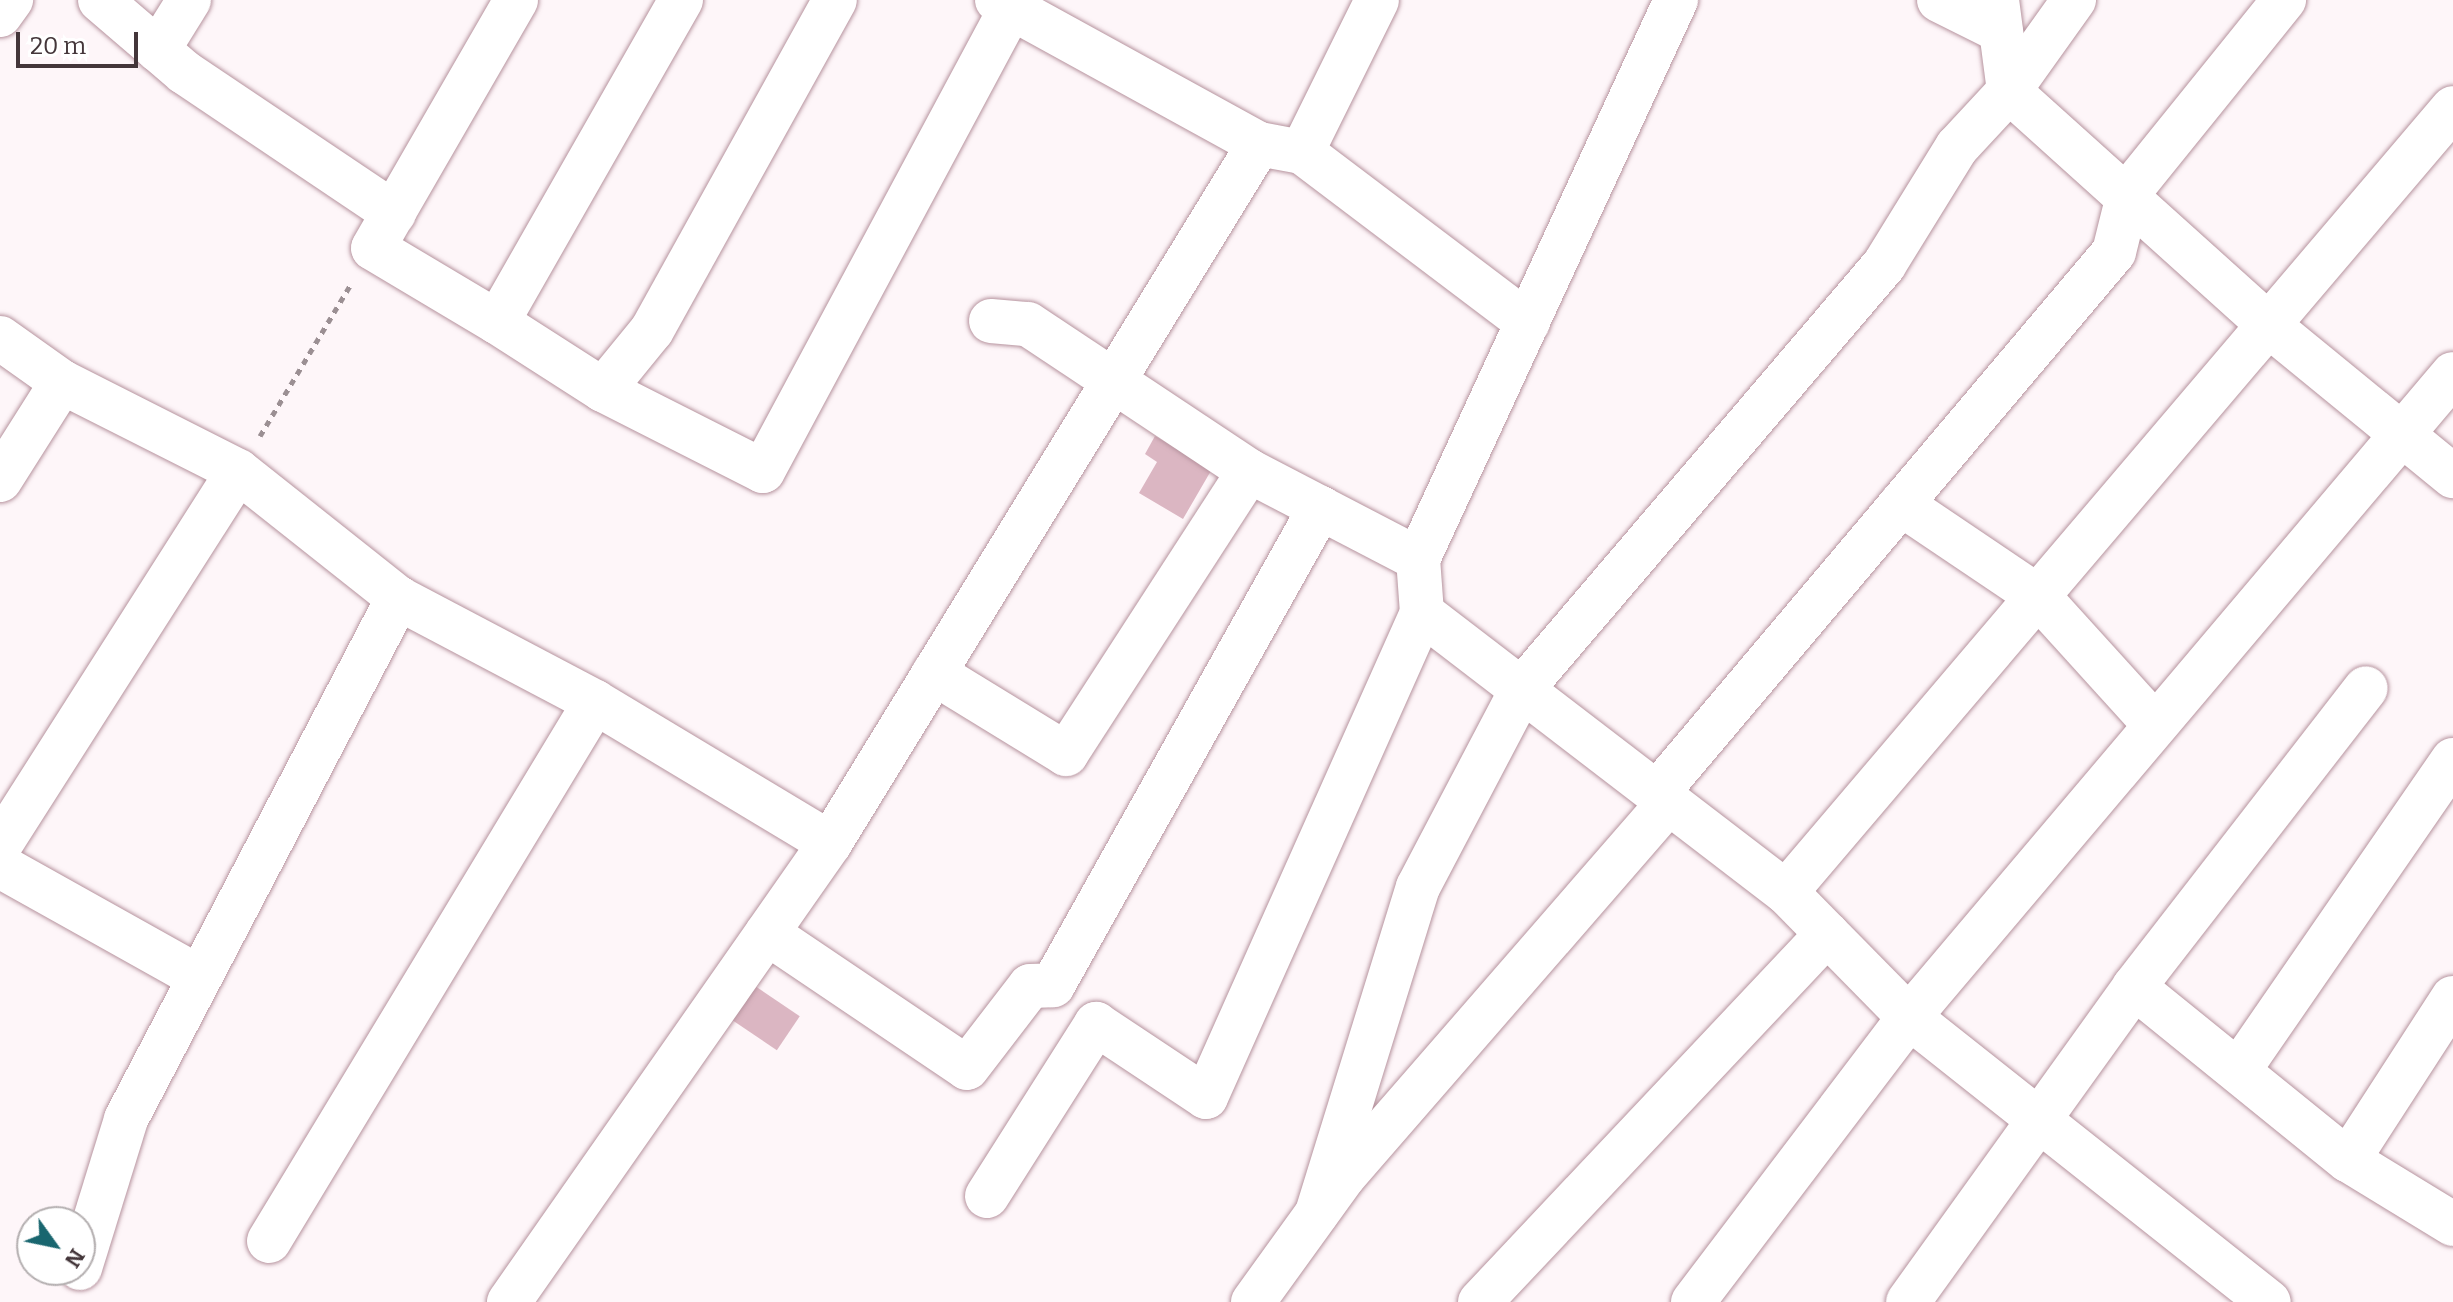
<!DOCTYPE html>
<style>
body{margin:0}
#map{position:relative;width:2453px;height:1302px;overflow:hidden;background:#fef6f9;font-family:Bitter,serif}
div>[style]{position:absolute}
.building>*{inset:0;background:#dbb6c2;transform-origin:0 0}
.path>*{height:5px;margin-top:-2.5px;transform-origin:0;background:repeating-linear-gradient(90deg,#9b8f93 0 6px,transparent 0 12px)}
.roads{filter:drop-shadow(0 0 2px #b6939e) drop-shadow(0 0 2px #b6939e)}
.minor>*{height:44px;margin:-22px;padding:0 22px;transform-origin:22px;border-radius:22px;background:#fff}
span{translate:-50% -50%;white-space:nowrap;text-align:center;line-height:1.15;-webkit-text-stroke:8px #fff;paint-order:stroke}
.north{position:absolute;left:16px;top:1206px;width:80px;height:80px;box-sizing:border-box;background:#fff;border:2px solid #b4afb0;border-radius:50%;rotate:123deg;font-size:22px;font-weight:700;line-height:32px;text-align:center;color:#44363a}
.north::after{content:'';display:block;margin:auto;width:28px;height:36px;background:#19666f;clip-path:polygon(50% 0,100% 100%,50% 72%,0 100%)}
.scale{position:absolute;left:16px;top:32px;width:122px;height:36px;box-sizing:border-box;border:4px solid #44363a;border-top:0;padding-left:10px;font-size:24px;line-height:28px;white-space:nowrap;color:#44363a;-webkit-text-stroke:6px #fff;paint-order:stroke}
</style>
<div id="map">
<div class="building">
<i style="clip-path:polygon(1155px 436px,1212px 469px,1183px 519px,1139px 493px,1157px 462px,1145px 454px)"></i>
<i style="left:755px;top:986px;width:54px;height:41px;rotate:34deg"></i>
</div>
<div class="path">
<i style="left:260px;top:436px;width:177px;rotate:-59.1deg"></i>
</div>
<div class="roads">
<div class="minor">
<i style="left:100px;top:0;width:111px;rotate:40.6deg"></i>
<i style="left:184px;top:72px;width:253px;rotate:33.9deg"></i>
<i style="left:681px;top:0;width:371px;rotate:119.7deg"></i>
<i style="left:497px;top:322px;width:126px;rotate:32.7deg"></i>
<i style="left:603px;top:390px;width:179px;rotate:26.9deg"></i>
<i style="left:763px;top:471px;width:525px;rotate:-61.82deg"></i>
<i style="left:997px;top:0;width:299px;rotate:28.8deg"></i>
<i style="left:1259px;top:144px;width:44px;rotate:10.5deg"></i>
<i style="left:1302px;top:152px;width:169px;rotate:-63.7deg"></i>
<i style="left:1939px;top:0;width:69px;rotate:26.6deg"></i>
<i style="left:1997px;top:0;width:92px;rotate:82.5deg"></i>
<i style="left:0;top:15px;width:19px;rotate:-54deg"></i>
<i style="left:158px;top:50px;width:59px;rotate:-58.2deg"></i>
<i style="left:2009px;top:91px;width:112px;rotate:-54.5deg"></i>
<i style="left:1302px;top:152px;width:283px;rotate:37.1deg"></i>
<i style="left:991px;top:321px;width:37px;rotate:5deg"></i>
<i style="left:1028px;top:324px;width:265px;rotate:33.6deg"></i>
<i style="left:1249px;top:471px;width:191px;rotate:27.5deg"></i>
<i style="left:497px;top:322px;width:144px;rotate:-149.2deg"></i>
<i style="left:373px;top:248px;width:286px;rotate:-60deg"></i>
<i style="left:0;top:338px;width:76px;rotate:35.4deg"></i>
<i style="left:62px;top:382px;width:197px;rotate:26.8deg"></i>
<i style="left:238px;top:471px;width:204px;rotate:38.4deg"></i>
<i style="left:398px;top:598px;width:223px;rotate:27.8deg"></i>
<i style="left:595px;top:702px;width:274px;rotate:31deg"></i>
<i style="left:603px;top:390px;width:77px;rotate:-50.8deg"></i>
<i style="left:652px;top:330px;width:377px;rotate:-61deg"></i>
<i style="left:0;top:480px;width:116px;rotate:-57.7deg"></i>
<i style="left:1901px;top:504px;width:166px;rotate:34deg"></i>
<i style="left:2039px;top:597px;width:171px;rotate:47.8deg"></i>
<i style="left:1422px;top:613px;width:459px;rotate:37.5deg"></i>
<i style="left:1786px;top:892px;width:175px;rotate:45.5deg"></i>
<i style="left:1909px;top:1017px;width:459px;rotate:38.4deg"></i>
<i style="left:934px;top:673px;width:155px;rotate:31.5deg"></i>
<i style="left:1066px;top:754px;width:337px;rotate:-57.1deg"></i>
<i style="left:1657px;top:793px;width:708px;rotate:-49.81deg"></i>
<i style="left:2114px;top:252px;width:62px;rotate:-76deg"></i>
<i style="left:2129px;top:192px;width:247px;rotate:-51.1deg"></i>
<i style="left:0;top:845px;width:443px;rotate:-57.5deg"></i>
<i style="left:0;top:866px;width:228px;rotate:29.2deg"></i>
<i style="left:1786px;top:892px;width:1029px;rotate:-49.61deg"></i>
<i style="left:767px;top:933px;width:241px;rotate:34deg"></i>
<i style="left:967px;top:1068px;width:103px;rotate:-52.5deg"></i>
<i style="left:1030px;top:986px;width:23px;rotate:-2deg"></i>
<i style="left:1053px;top:985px;width:547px;rotate:-60.76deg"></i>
<i style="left:2134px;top:987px;width:275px;rotate:39deg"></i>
<i style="left:2348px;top:1160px;width:123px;rotate:31.4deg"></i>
<i style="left:2241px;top:1067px;width:373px;rotate:-55.4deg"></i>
<i style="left:2348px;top:1160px;width:193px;rotate:-57.1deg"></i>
<i style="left:987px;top:1196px;width:204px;rotate:-57.6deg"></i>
<i style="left:1096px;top:1024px;width:132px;rotate:33.6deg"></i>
<i style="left:1206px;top:1097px;width:530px;rotate:-65.95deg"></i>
<i style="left:1422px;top:613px;width:54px;rotate:-94.2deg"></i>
<i style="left:1418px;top:559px;width:616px;rotate:-65.22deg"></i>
<i style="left:1317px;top:1213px;width:341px;rotate:-72.8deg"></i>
<i style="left:1418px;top:887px;width:224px;rotate:-62.3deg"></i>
<i style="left:1522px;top:689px;width:558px;rotate:-49.51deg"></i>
<i style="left:1884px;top:265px;width:139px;rotate:-58.3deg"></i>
<i style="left:1957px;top:147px;width:76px;rotate:-47.1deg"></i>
<i style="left:2009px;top:91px;width:354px;rotate:42deg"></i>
<i style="left:2272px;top:328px;width:234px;rotate:39.3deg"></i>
<i style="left:269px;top:1241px;width:630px;rotate:-58.83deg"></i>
<i style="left:80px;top:1268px;width:156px;rotate:-72.8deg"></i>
<i style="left:126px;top:1119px;width:588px;rotate:-62.43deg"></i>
<i style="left:509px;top:1302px;width:560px;rotate:-55.03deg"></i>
<i style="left:830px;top:843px;width:820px;rotate:-58.46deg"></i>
<i style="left:1253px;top:1302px;width:155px;rotate:-54.2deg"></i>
<i style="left:1344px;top:1176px;width:495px;rotate:-49deg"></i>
<i style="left:1480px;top:1302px;width:506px;rotate:-46.68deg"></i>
<i style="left:1693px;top:1302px;width:358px;rotate:-52.8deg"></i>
<i style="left:1909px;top:1017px;width:842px;rotate:-49.77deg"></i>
<i style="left:1908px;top:1302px;width:388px;rotate:-54.3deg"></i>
<i style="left:2134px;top:987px;width:378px;rotate:-52.2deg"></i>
</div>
</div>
<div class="north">N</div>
<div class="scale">20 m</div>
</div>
